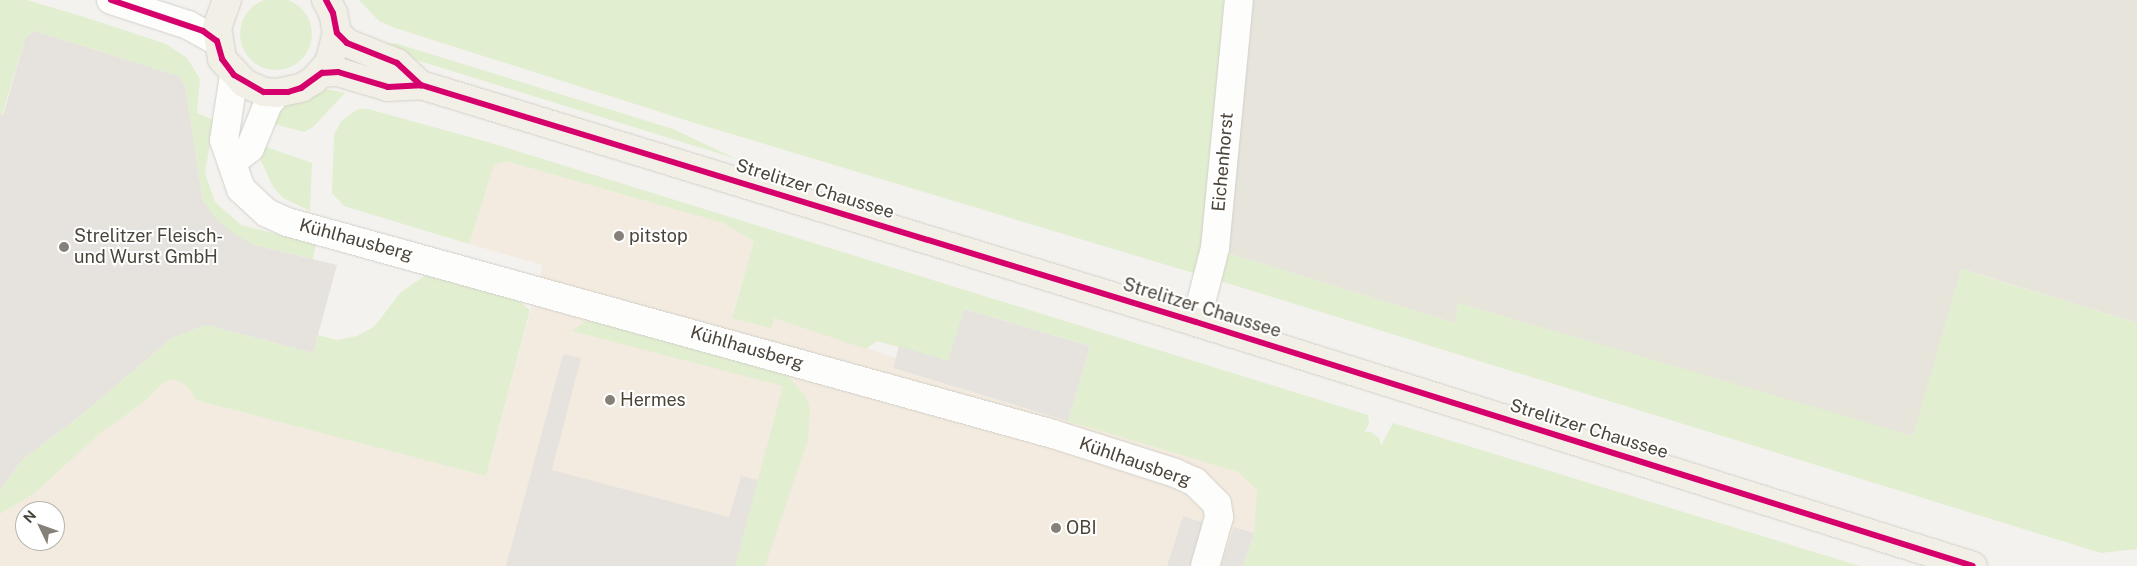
<!DOCTYPE html>
<meta charset="utf-8">
<style>
body{margin:0}
#map{position:relative;width:2137px;height:566px;overflow:hidden;background:#f4f2ee;font-family:"Public Sans",sans-serif}
div>[style]{position:absolute}
.residential>*{inset:0;background:#e7e4dc}
.commercial>*{inset:0;background:#f3ebdf}
.industrial>*{inset:0;background:#e6e2de}
.green>*{inset:0;background:#e1eecf}
.round{border-radius:50%}
.parking>*{inset:0;background:#e6e3df}
.roads{filter:drop-shadow(0 0 1px #d2d0cb) drop-shadow(0 0 1px #d2d0cb)}
.minor>*{height:28px;margin:-14px;padding:0 14px;transform-origin:14px;border-radius:14px;background:#fdfdfc}
.major>*{height:28px;margin:-14px;padding:0 14px;transform-origin:14px;border-radius:14px;background:#f2efe6}
.cycleway>*{height:6px;margin:-3px;padding:0 3px;transform-origin:3px;border-radius:3px;background:#d6006c}
.dots>*{width:14px;height:14px;translate:-50% -50%;box-sizing:border-box;border:2px solid #fff;border-radius:50%}
span{translate:-50% -50%;white-space:nowrap;text-align:center;line-height:1.15;-webkit-text-stroke:4px #fff;paint-order:stroke}
.street-label{font-size:18px;color:#4b4439}
.poi-label{font-size:18px;color:#4b4439}
.left{translate:0 -50%;text-align:left}
.north{position:absolute;left:15px;top:501px;width:50px;height:50px;box-sizing:border-box;background:#fff;border:1px solid #b7b4b0;border-radius:50%;rotate:312deg;font-size:14px;font-weight:700;line-height:20px;text-align:center;color:#4b4439}
.north::after{content:'';display:block;margin:auto;width:18px;height:22px;background:#868178;clip-path:polygon(50% 0,100% 100%,50% 72%,0 100%)}
</style>
<div id="map">
<div class="residential">
<i style="clip-path:polygon(1248px 0,2137px 0,2137px 323px,1962px 269px,1913px 437px,1458px 303px,1455px 323px,1224px 252px)"></i>
</div>
<div class="commercial">
<i style="clip-path:polygon(evenodd,506px 161px,723px 223px,754px 241px,732px 317px,774px 318px,896px 358px,893px 368px,1238px 472px,1257px 490px,1254px 533px,1243px 566px,0 566px,0 514px,35px 493px,99px 434px,144px 402px,163px 383px,175px 379px,187px 386px,196px 400px,486px 476px,543px 265px,469px 244px,494px 165px,506px 161px,25px 511px,55px 511px,55px 541px,25px 541px,25px 511px)"></i>
</div>
<div class="industrial">
<i style="clip-path:polygon(35px 31px,179px 76px,185px 85px,203px 201px,254px 245px,337px 265px,313px 353px,206px 325px,172px 338px,79px 417px,22px 460px,0 491px,0 114px,3px 115px,26px 37px)"></i>
</div>
<div class="green">
<i class="round" style="left:240px;top:-2px;width:72px;height:72px"></i>
<i style="clip-path:polygon(0 0,27px 0,84px 17px,166px 44px,187px 58px,200px 79px,197px 113px,214px 120px,205px 173px,215px 202px,241px 225px,316px 244px,313px 259px,254px 245px,234px 234px,215px 218px,203px 201px,185px 85px,179px 76px,35px 31px,26px 37px,2px 115px,0 114px)"></i>
<i style="clip-path:polygon(359px 0,1231px 0,1200px 275px,698px 124px,395px 28px,379px 21px)"></i>
<i style="clip-path:polygon(395px 43px,673px 129px,737px 159px,384px 50px,389px 44px)"></i>
<i style="clip-path:polygon(321px 88px,345px 93px,313px 127px,304px 132px,270px 123px,287px 103px)"></i>
<i style="clip-path:polygon(358px 109px,368px 109px,488px 142px,1368px 415px,1369px 424px,1364px 432px,1371px 432px,1379px 438px,1381px 446px,1393px 423px,1860px 566px,1243px 566px,1254px 533px,1257px 490px,1238px 472px,1068px 421px,1090px 346px,965px 309px,948px 361px,877px 341px,866px 349px,774px 318px,771px 328px,732px 318px,754px 241px,723px 223px,506px 161px,494px 165px,469px 244px,344px 206px,332px 193px,334px 135px,341px 121px)"></i>
<i style="clip-path:polygon(261px 145px,312px 163px,310px 211px,283px 198px,273px 187px,260px 158px)"></i>
<i style="clip-path:polygon(1224px 252px,1455px 323px,1458px 303px,1913px 436px,1961px 269px,2137px 323px,2137px 549px,2101px 553px,1217px 280px)"></i>
<i style="clip-path:polygon(426px 275px,515px 298px,530px 310px,486px 476px,196px 400px,187px 386px,174px 379px,163px 383px,144px 402px,99px 434px,35px 493px,0 514px,0 491px,22px 460px,79px 417px,172px 338px,206px 325px,313px 353px,318px 335px,337px 340px,357px 336px,374px 327px,401px 292px)"></i>
<i style="clip-path:polygon(590px 318px,765px 367px,786px 375px,805px 395px,810px 409px,808px 440px,765px 566px,735px 566px,783px 386px,572px 331px)"></i>
</div>
<div class="parking">
<i style="clip-path:polygon(964px 309px,1090px 346px,1068px 421px,893px 368px,899px 346px,948px 361px)"></i>
<i style="clip-path:polygon(563px 354px,581px 358px,552px 470px,729px 517px,741px 476px,758px 480px,735px 566px,506px 566px)"></i>
<i style="clip-path:polygon(1183px 516px,1204px 523px,1190px 566px,1167px 566px)"></i>
<i style="clip-path:polygon(1234px 527px,1254px 533px,1243px 566px,1221px 566px)"></i>
</div>
<div class="roads">
<div class="minor">
<i style="left:111px;top:0;width:81px;rotate:18deg"></i>
<i style="left:188px;top:25px;width:33px;rotate:29deg"></i>
<i style="left:234px;top:75px;width:66px;rotate:98.7deg"></i>
<i style="left:224px;top:140px;width:52px;rotate:70.9deg"></i>
<i style="left:241px;top:189px;width:35px;rotate:43deg"></i>
<i style="left:267px;top:213px;width:22px;rotate:24deg"></i>
<i style="left:287px;top:222px;width:795px;rotate:15.47deg"></i>
<i style="left:1053px;top:434px;width:128px;rotate:17.7deg"></i>
<i style="left:1175px;top:473px;width:22px;rotate:24deg"></i>
<i style="left:1195px;top:482px;width:31px;rotate:45deg"></i>
<i style="left:1217px;top:504px;width:13px;rotate:81deg"></i>
<i style="left:1219px;top:517px;width:51px;rotate:105.9deg"></i>
<i style="left:233px;top:161px;width:21px;rotate:-37deg"></i>
<i style="left:250px;top:148px;width:48px;rotate:-67.8deg"></i>
<i style="left:268px;top:104px;width:14px;rotate:-51deg"></i>
<i style="left:1196px;top:322px;width:76px;rotate:-75.6deg"></i>
<i style="left:1215px;top:248px;width:249px;rotate:-84.5deg"></i>
</div>
<div class="major">
<i style="left:227px;top:0;width:29px;rotate:110deg"></i>
<i style="left:217px;top:27px;width:32px;rotate:81deg"></i>
<i style="left:222px;top:59px;width:33px;rotate:47deg"></i>
<i style="left:244px;top:83px;width:22px;rotate:24deg"></i>
<i style="left:264px;top:92px;width:13px;rotate:4deg"></i>
<i style="left:277px;top:93px;width:25px;rotate:-12deg"></i>
<i style="left:301px;top:88px;width:15px;rotate:-32deg"></i>
<i style="left:314px;top:80px;width:23px;rotate:-49deg"></i>
<i style="left:329px;top:63px;width:31px;rotate:-75deg"></i>
<i style="left:337px;top:33px;width:20px;rotate:-101deg"></i>
<i style="left:333px;top:13px;width:15px;rotate:-118deg"></i>
<i style="left:337px;top:33px;width:14px;rotate:45deg"></i>
<i style="left:347px;top:43px;width:54px;rotate:21.8deg"></i>
<i style="left:397px;top:63px;width:33px;rotate:43deg"></i>
<i style="left:322px;top:73px;width:16px;rotate:-4deg"></i>
<i style="left:338px;top:72px;width:52px;rotate:16.7deg"></i>
<i style="left:388px;top:87px;width:33px;rotate:-3deg"></i>
<i style="left:421px;top:85px;width:810px;rotate:17deg"></i>
<i style="left:1196px;top:322px;width:814px;rotate:17.43deg"></i>
</div>
</div>
<div class="cycleway">
<i style="left:111px;top:0;width:97px;rotate:18.6deg"></i>
<i style="left:203px;top:31px;width:17px;rotate:36deg"></i>
<i style="left:217px;top:41px;width:19px;rotate:74deg"></i>
<i style="left:222px;top:59px;width:20px;rotate:53deg"></i>
<i style="left:234px;top:75px;width:34px;rotate:30deg"></i>
<i style="left:264px;top:92px;width:24px"></i>
<i style="left:288px;top:92px;width:14px;rotate:-17deg"></i>
<i style="left:301px;top:88px;width:26px;rotate:-36deg"></i>
<i style="left:322px;top:73px;width:16px;rotate:-4deg"></i>
<i style="left:338px;top:72px;width:52px;rotate:16.7deg"></i>
<i style="left:388px;top:87px;width:33px;rotate:-3deg"></i>
<i style="left:421px;top:85px;width:810px;rotate:17deg"></i>
<i style="left:1196px;top:322px;width:814px;rotate:17.43deg"></i>
<i style="left:326px;top:0;width:15px;rotate:62deg"></i>
<i style="left:333px;top:13px;width:20px;rotate:79deg"></i>
<i style="left:337px;top:33px;width:14px;rotate:45deg"></i>
<i style="left:347px;top:43px;width:54px;rotate:21.8deg"></i>
<i style="left:397px;top:63px;width:33px;rotate:43deg"></i>
</div>
<div class="dots">
<i style="left:619px;top:236px;background:#868178"></i>
<i style="left:64px;top:247px;background:#868178"></i>
<i style="left:610px;top:400px;background:#868178"></i>
<i style="left:1056px;top:528px;background:#868178"></i>
</div>
<div class="street-label">
<span style="left:1223px;top:162px;rotate:-85deg">Eichenhorst</span>
<span style="left:815px;top:189px;rotate:17deg">Strelitzer Chaussee</span>
<span style="left:356px;top:240px;rotate:15deg">Kühlhausberg</span>
<span style="left:1202px;top:308px;rotate:17deg">Strelitzer Chaussee</span>
<span style="left:747px;top:348px;rotate:16deg">Kühlhausberg</span>
<span style="left:1589px;top:429px;rotate:17deg">Strelitzer Chaussee</span>
<span style="left:1135px;top:462px;rotate:19deg">Kühlhausberg</span>
</div>
<div class="poi-label">
<span class="left" style="left:629px;top:236px">pitstop</span>
<span class="left" style="left:74px;top:247px">Strelitzer Fleisch-<br>und Wurst GmbH</span>
<span class="left" style="left:620px;top:400px">Hermes</span>
<span class="left" style="left:1066px;top:528px">OBI</span>
</div>
<div class="north">N</div>
</div>
